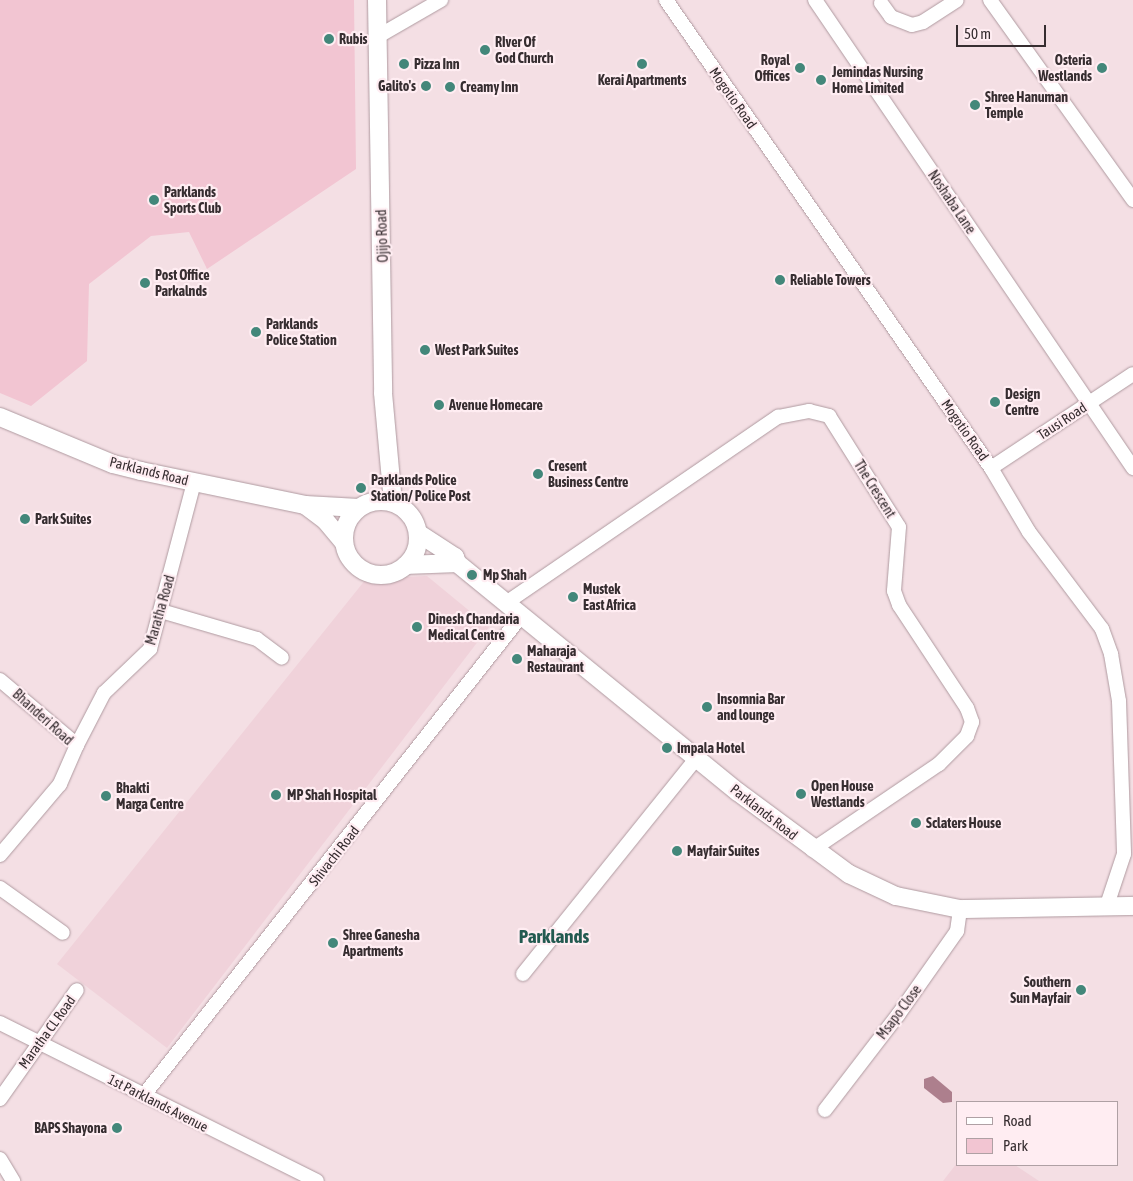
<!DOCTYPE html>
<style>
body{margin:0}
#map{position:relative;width:1133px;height:1181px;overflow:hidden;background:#f4dfe4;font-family:"Asap Condensed",sans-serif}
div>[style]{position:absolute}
.built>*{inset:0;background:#f0d2da}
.green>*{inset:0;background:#f2c5d2}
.water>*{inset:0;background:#ad7f8d}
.roads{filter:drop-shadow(0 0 1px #af9aa0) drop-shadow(0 0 1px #af9aa0)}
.minor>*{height:14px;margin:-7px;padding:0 7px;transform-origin:7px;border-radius:7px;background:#fff}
.major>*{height:18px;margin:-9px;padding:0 9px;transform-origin:9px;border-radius:9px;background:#fff}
.major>.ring{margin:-9px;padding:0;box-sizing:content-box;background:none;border:18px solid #fff;border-radius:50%}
.dots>*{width:14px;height:14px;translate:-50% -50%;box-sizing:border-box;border:2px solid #ffedf2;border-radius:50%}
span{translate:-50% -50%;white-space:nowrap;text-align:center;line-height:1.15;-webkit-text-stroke:4.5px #ffedf2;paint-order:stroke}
.poi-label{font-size:14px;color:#362d30;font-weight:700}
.left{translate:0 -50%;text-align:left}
.right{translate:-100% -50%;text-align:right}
.street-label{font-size:14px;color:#362d30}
.district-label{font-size:19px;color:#235a50;font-weight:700}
.legend{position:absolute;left:956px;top:1101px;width:162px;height:65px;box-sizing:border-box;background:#ffedf2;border:1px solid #afa0a4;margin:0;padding:6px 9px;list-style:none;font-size:15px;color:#362d30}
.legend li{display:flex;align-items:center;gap:10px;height:25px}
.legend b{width:25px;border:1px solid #afa0a4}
.scale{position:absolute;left:956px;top:25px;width:90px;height:22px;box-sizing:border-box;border:2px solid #362d30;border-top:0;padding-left:6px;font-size:15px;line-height:18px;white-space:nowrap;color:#362d30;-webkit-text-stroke:4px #ffedf2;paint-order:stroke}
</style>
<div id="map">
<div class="built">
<i style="clip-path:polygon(427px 576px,489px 627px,167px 1048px,57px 964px,366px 579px)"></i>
<i style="clip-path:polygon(957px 1163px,1015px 1165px,1039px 1181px,943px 1181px)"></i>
</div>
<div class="green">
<i style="clip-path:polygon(0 0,354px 0,356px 169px,207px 269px,189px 232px,151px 236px,89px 284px,87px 361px,31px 406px,0 393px)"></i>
</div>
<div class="water">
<i style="clip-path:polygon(933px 1076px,952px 1092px,952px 1102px,943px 1103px,924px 1088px,924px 1079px)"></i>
</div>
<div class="roads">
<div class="minor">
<i style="left:666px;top:0;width:570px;rotate:55.22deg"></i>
<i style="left:991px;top:468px;width:74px;rotate:59.3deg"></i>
<i style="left:1029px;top:532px;width:121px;rotate:53deg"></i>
<i style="left:1102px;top:629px;width:27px;rotate:70deg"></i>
<i style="left:1111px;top:654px;width:48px;rotate:80.3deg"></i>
<i style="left:1119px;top:701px;width:153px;rotate:88.1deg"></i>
<i style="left:1124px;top:854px;width:54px;rotate:108.4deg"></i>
<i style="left:815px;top:0;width:566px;rotate:55.8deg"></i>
<i style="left:990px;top:0;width:246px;rotate:54.4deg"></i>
<i style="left:881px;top:3px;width:17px;rotate:54deg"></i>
<i style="left:891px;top:17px;width:22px;rotate:21deg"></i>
<i style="left:912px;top:25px;width:11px;rotate:-15deg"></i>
<i style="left:923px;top:22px;width:40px;rotate:-32.9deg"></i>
<i style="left:377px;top:37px;width:74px;rotate:-30deg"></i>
<i style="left:991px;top:468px;width:170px;rotate:-33.5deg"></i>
<i style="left:506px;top:603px;width:330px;rotate:-34.4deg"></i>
<i style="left:778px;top:417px;width:32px;rotate:-11deg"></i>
<i style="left:809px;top:411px;width:21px;rotate:14deg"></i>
<i style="left:829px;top:416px;width:131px;rotate:57.8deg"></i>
<i style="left:899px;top:527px;width:64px;rotate:94.5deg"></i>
<i style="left:894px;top:591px;width:15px;rotate:70deg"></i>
<i style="left:899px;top:605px;width:123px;rotate:56.6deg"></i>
<i style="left:967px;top:708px;width:15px;rotate:70deg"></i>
<i style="left:972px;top:722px;width:15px;rotate:110deg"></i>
<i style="left:967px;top:736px;width:40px;rotate:135deg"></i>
<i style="left:939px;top:764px;width:153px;rotate:145.9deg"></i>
<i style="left:161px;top:611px;width:100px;rotate:16.3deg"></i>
<i style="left:257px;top:639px;width:31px;rotate:37deg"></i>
<i style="left:0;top:680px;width:101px;rotate:40.2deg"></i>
<i style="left:77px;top:745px;width:43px;rotate:113.6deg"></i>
<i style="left:60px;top:784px;width:93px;rotate:130.2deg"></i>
<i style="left:77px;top:745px;width:59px;rotate:-62.6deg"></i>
<i style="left:104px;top:693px;width:64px;rotate:-43.7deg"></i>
<i style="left:150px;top:649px;width:173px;rotate:-75.2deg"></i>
<i style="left:0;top:888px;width:77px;rotate:35.5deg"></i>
<i style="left:523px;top:974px;width:276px;rotate:-51.2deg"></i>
<i style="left:0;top:1023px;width:354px;rotate:26.5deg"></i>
<i style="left:144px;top:1095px;width:611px;rotate:-51.78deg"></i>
<i style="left:0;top:1099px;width:133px;rotate:-54.8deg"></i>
<i style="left:825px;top:1110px;width:120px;rotate:-52.5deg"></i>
<i style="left:898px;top:1015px;width:103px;rotate:-54.9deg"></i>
<i style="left:957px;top:931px;width:22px;rotate:-82deg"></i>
<i style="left:0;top:1159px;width:26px;rotate:59deg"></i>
</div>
<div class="major">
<i style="left:377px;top:0;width:393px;rotate:89.1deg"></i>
<i style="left:383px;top:393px;width:110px;rotate:84.8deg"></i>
<i style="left:0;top:417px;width:122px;rotate:22.6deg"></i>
<i style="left:113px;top:464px;width:29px;rotate:14deg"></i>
<i style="left:141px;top:471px;width:167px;rotate:11.7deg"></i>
<i style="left:305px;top:505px;width:54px;rotate:3.2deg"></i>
<i class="ring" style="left:344px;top:501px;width:56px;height:56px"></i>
<i style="left:305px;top:505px;width:25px;rotate:37deg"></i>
<i style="left:325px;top:520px;width:30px;rotate:50deg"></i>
<i style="left:418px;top:533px;width:44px;rotate:33deg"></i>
<i style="left:455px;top:557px;width:6px;rotate:72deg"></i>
<i style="left:457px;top:563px;width:362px;rotate:39.2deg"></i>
<i style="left:738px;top:792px;width:138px;rotate:36.5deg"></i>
<i style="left:849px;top:874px;width:52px;rotate:25.1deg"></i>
<i style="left:896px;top:896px;width:65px;rotate:11.5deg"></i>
<i style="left:960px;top:909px;width:173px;rotate:-1deg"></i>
<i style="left:406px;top:565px;width:51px;rotate:-2.2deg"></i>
</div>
</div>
<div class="dots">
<i style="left:329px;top:39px;background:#43877a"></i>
<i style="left:485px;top:50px;background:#43877a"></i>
<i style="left:404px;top:64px;background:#43877a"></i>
<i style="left:642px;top:64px;background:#43877a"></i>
<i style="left:800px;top:68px;background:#43877a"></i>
<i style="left:1102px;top:68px;background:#43877a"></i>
<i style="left:821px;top:80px;background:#43877a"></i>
<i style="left:426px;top:86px;background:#43877a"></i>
<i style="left:450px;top:87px;background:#43877a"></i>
<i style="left:975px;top:105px;background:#43877a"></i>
<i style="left:154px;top:200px;background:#43877a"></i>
<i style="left:780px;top:280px;background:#43877a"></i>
<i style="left:145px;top:283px;background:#43877a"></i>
<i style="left:256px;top:332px;background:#43877a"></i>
<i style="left:425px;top:350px;background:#43877a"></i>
<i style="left:995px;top:402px;background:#43877a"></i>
<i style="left:439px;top:405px;background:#43877a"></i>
<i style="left:538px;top:474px;background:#43877a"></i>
<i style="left:361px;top:488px;background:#43877a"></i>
<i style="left:25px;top:519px;background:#43877a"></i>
<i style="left:472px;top:575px;background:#43877a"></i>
<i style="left:573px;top:597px;background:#43877a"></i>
<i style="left:417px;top:627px;background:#43877a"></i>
<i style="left:517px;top:659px;background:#43877a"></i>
<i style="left:707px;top:707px;background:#43877a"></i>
<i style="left:667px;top:748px;background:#43877a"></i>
<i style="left:801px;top:794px;background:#43877a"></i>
<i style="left:276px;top:795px;background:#43877a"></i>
<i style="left:106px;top:796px;background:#43877a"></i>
<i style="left:916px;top:823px;background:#43877a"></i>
<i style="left:677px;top:851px;background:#43877a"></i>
<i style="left:333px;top:943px;background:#43877a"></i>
<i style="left:1081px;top:990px;background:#43877a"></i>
<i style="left:117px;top:1128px;background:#43877a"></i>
</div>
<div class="poi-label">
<span class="left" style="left:339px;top:39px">Rubis</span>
<span class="left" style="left:495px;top:50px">RIver Of<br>God Church</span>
<span class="right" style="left:790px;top:68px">Royal<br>Offices</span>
<span class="right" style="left:1092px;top:68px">Osteria<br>Westlands</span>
<span class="left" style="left:414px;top:64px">Pizza Inn</span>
<span class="left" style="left:832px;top:80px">Jemindas Nursing<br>Home Limited</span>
<span style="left:642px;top:80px">Kerai Apartments</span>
<span class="right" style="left:416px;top:86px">Galito's</span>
<span class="left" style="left:460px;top:87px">Creamy Inn</span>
<span class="left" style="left:985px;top:105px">Shree Hanuman<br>Temple</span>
<span class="left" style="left:164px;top:200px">Parklands<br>Sports Club</span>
<span class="left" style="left:155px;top:283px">Post Office<br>Parkalnds</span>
<span class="left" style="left:790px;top:280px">Reliable Towers</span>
<span class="left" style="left:266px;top:332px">Parklands<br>Police Station</span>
<span class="left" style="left:435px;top:350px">West Park Suites</span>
<span class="left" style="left:1005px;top:402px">Design<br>Centre</span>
<span class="left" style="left:449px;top:405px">Avenue Homecare</span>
<span class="left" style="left:548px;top:474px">Cresent<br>Business Centre</span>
<span class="left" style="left:371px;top:488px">Parklands Police<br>Station/ Police Post</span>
<span class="left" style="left:35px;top:519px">Park Suites</span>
<span class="left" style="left:483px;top:575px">Mp Shah</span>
<span class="left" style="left:583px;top:597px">Mustek<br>East Africa</span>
<span class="left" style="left:428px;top:627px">Dinesh Chandaria<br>Medical Centre</span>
<span class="left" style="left:527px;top:659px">Maharaja<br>Restaurant</span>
<span class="left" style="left:717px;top:707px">Insomnia Bar<br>and lounge</span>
<span class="left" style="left:677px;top:748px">Impala Hotel</span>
<span class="left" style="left:811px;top:794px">Open House<br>Westlands</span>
<span class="left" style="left:116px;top:796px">Bhakti<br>Marga Centre</span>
<span class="left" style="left:287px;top:795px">MP Shah Hospital</span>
<span class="left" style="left:926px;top:823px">Sclaters House</span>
<span class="left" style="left:687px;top:851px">Mayfair Suites</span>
<span class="left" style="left:343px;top:943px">Shree Ganesha<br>Apartments</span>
<span class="right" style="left:1071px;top:990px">Southern<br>Sun Mayfair</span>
<span class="right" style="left:107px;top:1128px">BAPS Shayona</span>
</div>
<div class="street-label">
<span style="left:733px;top:98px;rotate:55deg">Mogotio Road</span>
<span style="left:952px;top:202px;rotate:56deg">Noshaba Lane</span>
<span style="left:382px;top:236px;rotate:-92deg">Ojijo Road</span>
<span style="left:1062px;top:421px;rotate:-33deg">Tausi Road</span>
<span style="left:965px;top:430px;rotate:55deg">Mogotio Road</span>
<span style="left:149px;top:471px;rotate:14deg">Parklands Road</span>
<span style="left:875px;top:489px;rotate:58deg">The Crescent</span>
<span style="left:160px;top:610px;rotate:-74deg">Maratha Road</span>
<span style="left:43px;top:717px;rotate:42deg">Bhanderi Road</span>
<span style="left:764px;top:812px;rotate:38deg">Parklands Road</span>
<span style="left:334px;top:856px;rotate:-52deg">Shivachi Road</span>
<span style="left:899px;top:1012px;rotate:-53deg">Msapo Close</span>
<span style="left:47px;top:1032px;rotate:-54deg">Maratha CL Road</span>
<span style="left:158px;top:1103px;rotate:27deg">1st Parklands Avenue</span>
</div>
<div class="district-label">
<span style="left:554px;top:937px">Parklands</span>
</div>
<ul class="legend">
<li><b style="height:6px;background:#fff"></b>Road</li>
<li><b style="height:14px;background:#f2c5d2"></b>Park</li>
</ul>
<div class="scale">50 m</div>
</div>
